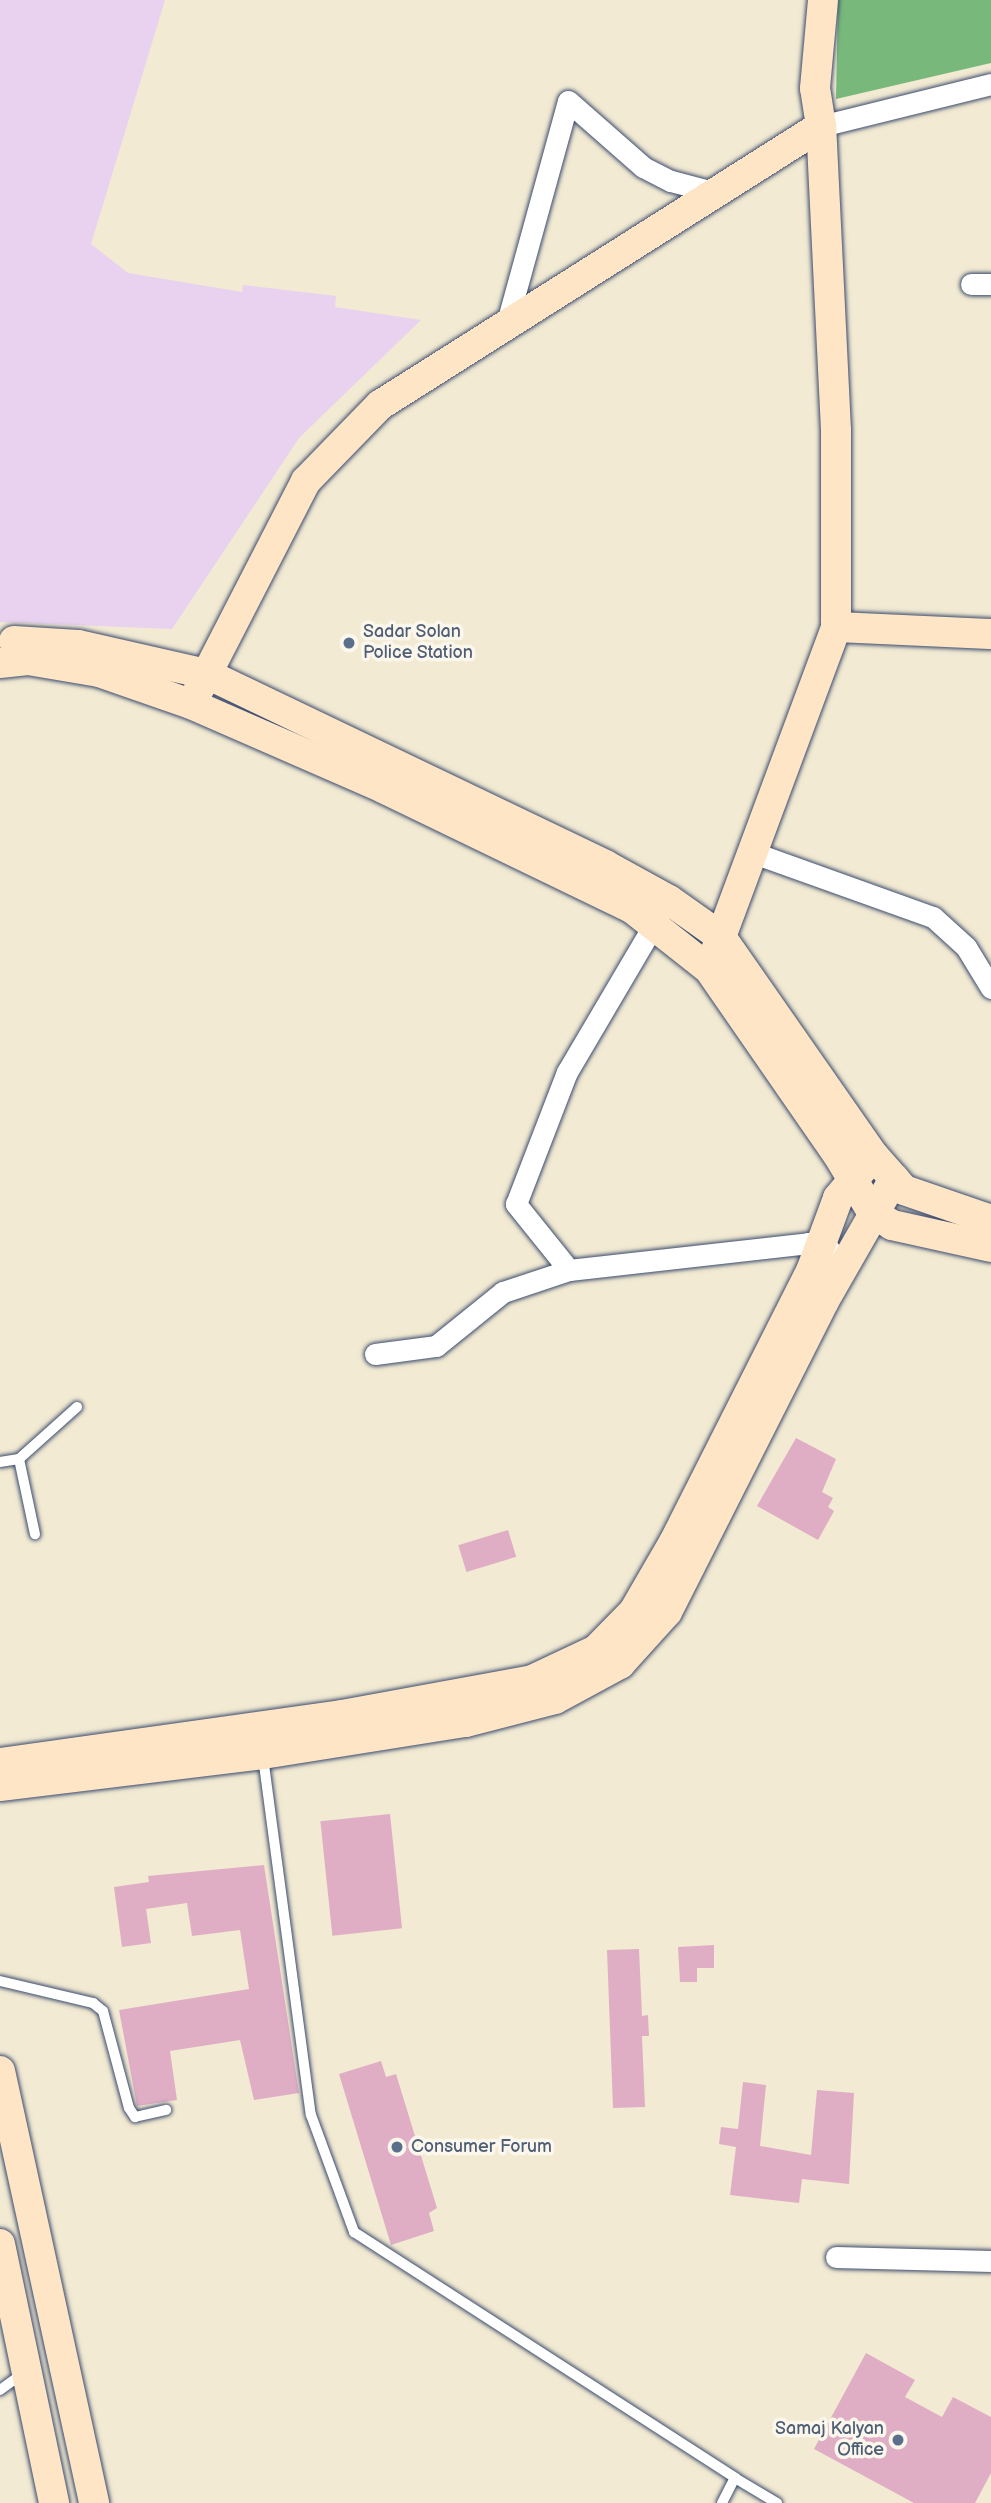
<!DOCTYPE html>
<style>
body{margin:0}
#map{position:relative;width:991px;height:2503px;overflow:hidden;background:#f2ead2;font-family:"Balsamiq Sans",sans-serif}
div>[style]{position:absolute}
.built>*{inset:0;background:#e8d2ef}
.forest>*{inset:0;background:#78b97b}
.building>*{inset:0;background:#dfaec5;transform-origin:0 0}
.roads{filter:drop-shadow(0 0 2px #3b4b6f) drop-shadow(0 0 2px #3b4b6f)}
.lane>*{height:10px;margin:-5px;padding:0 5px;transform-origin:5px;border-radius:5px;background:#fff}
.street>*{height:21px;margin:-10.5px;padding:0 10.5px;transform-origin:10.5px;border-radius:10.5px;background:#fff}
.secondary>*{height:30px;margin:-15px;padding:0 15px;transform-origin:15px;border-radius:15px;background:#fde5c5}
.dots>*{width:19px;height:19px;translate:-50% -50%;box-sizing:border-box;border:4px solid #fbf7ec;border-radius:50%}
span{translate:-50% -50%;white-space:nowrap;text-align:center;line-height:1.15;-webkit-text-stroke:7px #fbf7ec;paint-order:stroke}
.service-label{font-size:18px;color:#4e5e75}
.left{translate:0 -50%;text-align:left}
.right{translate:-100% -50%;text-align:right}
</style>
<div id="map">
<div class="built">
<i style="clip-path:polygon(0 0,165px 0,91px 244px,128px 273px,242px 292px,243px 285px,336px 296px,335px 307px,421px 320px,299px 438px,172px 629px,0 622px)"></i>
</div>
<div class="forest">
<i style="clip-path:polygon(838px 0,991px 0,991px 63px,836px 99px)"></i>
</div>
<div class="building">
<i style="clip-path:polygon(796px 1438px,836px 1459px,822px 1492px,833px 1498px,828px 1507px,834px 1511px,818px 1540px,757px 1506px)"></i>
<i style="left:508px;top:1530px;width:28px;height:52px;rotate:73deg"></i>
<i style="left:390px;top:1814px;width:115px;height:70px;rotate:84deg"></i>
<i style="clip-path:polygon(264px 1865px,299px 2093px,254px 2100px,240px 2040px,170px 2051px,177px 2100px,137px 2106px,119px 2010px,249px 1989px,240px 1930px,192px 1936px,187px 1903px,146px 1909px,151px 1943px,122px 1947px,114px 1887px,149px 1882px,148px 1876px)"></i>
<i style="clip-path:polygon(714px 1945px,714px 1968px,697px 1968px,697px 1982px,680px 1982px,678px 1947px)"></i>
<i style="clip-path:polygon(639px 1949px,642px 2016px,648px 2015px,649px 2036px,642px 2036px,645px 2107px,613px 2108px,607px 1950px)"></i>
<i style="clip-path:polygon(381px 2061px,386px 2077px,396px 2074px,437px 2208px,429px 2213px,434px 2231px,391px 2245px,339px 2074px)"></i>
<i style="clip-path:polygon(743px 2082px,766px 2085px,760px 2146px,811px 2155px,817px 2090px,854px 2093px,849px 2184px,802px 2179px,799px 2203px,730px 2195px,736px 2147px,719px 2144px,721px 2127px,738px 2129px)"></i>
<i style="clip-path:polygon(866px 2353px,915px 2380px,905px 2397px,942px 2417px,953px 2397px,991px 2417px,991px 2473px,975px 2503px,914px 2503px,814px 2449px)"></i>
</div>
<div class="roads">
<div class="lane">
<i style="left:19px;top:1459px;width:77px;rotate:78deg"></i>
<i style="left:0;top:1462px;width:19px;rotate:-9deg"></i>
<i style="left:19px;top:1459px;width:78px;rotate:-41.9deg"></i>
<i style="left:263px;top:1757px;width:361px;rotate:82.4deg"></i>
<i style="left:311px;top:2115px;width:125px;rotate:69.8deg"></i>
<i style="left:354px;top:2232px;width:454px;rotate:32.8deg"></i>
<i style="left:0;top:1981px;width:96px;rotate:13.3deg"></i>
<i style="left:93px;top:2003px;width:13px;rotate:39deg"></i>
<i style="left:103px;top:2011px;width:100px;rotate:75deg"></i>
<i style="left:129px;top:2108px;width:11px;rotate:56deg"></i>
<i style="left:135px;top:2117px;width:32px;rotate:-13deg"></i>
<i style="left:0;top:2390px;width:29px;rotate:-36deg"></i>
<i style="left:722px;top:2503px;width:28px;rotate:-63deg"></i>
<i style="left:735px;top:2478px;width:49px;rotate:30.8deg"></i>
</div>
<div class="street">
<i style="left:821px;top:126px;width:175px;rotate:-13.9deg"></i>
<i style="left:971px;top:284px;width:20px"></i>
<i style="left:506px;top:326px;width:233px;rotate:-74.6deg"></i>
<i style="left:568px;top:101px;width:100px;rotate:41.3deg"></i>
<i style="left:643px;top:167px;width:31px;rotate:27deg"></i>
<i style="left:671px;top:181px;width:48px;rotate:14.6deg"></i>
<i style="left:754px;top:853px;width:190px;rotate:19.7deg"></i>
<i style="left:933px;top:917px;width:45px;rotate:42.3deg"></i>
<i style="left:966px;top:947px;width:48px;rotate:58.6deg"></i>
<i style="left:569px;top:1270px;width:85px;rotate:-128.8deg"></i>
<i style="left:516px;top:1204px;width:142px;rotate:-68.9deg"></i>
<i style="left:567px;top:1072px;width:181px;rotate:-59.5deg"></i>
<i style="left:375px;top:1354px;width:62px;rotate:-7.5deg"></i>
<i style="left:436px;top:1346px;width:86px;rotate:-38.9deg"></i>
<i style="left:503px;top:1292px;width:70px;rotate:-18.4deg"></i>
<i style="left:569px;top:1270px;width:241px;rotate:-6.4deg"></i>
<i style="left:808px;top:1243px;width:23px;rotate:18deg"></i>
<i style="left:836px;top:2257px;width:155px;rotate:1.5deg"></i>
</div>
<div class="secondary">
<i style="left:836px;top:627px;width:155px;rotate:2.6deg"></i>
<i style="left:14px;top:641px;width:64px;rotate:3.6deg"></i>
<i style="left:78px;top:645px;width:132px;rotate:12.7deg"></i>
<i style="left:207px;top:674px;width:441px;rotate:25.6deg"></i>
<i style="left:605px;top:865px;width:73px;rotate:28.7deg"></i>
<i style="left:669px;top:900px;width:64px;rotate:35.4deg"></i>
<i style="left:721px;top:937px;width:267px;rotate:55.1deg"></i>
<i style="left:874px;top:1156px;width:45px;rotate:48.6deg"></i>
<i style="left:904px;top:1190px;width:92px;rotate:19deg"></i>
<i style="left:0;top:663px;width:28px;rotate:-6deg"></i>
<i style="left:28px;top:660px;width:72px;rotate:9.6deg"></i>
<i style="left:99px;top:672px;width:97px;rotate:19.2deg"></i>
<i style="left:191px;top:704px;width:210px;rotate:23.6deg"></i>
<i style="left:383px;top:788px;width:278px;rotate:25.8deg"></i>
<i style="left:633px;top:909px;width:97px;rotate:38.3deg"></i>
<i style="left:709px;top:969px;width:226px;rotate:55.3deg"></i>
<i style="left:838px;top:1155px;width:66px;rotate:59.2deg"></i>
<i style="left:872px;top:1212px;width:24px;rotate:33deg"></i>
<i style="left:892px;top:1225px;width:101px;rotate:12.5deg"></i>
<i style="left:198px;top:691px;width:236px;rotate:-62.8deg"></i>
<i style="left:306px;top:481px;width:106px;rotate:-45.8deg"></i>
<i style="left:380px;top:405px;width:522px;rotate:-32.32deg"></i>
<i style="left:715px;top:953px;width:348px;rotate:-69.6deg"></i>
<i style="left:836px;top:627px;width:197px;rotate:-90deg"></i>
<i style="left:836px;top:430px;width:304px;rotate:-92.8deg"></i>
<i style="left:821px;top:126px;width:38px;rotate:-99deg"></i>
<i style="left:815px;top:88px;width:88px;rotate:-84.8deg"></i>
<i style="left:0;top:1763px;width:345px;rotate:-8deg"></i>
<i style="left:342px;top:1715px;width:193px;rotate:-10.4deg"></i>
<i style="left:532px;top:1680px;width:71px;rotate:-25.1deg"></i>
<i style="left:596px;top:1650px;width:54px;rotate:-45.7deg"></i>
<i style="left:634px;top:1611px;width:80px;rotate:-59.9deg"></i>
<i style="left:674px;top:1542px;width:304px;rotate:-63.2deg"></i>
<i style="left:811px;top:1271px;width:78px;rotate:-69.7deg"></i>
<i style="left:838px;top:1198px;width:40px;rotate:-50deg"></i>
<i style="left:0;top:1786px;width:265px;rotate:-6.9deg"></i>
<i style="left:263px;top:1754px;width:206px;rotate:-9deg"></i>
<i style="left:466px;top:1722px;width:92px;rotate:-14.5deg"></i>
<i style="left:555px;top:1699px;width:74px;rotate:-28.3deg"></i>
<i style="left:620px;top:1664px;width:70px;rotate:-47.9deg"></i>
<i style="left:667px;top:1612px;width:348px;rotate:-63.2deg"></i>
<i style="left:824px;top:1301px;width:141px;rotate:-60.2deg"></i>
<i style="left:0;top:2071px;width:442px;rotate:77.7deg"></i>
<i style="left:0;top:2244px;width:265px;rotate:78.2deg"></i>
</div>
</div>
<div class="dots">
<i style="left:349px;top:643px;background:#5c6f8a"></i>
<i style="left:397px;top:2147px;background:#5c6f8a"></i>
<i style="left:898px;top:2440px;background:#5c6f8a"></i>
</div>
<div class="service-label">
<span class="left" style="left:363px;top:643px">Sadar Solan<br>Police Station</span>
<span class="left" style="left:411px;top:2147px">Consumer Forum</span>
<span class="right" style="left:884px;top:2440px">Samaj Kalyan<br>Office</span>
</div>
</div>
